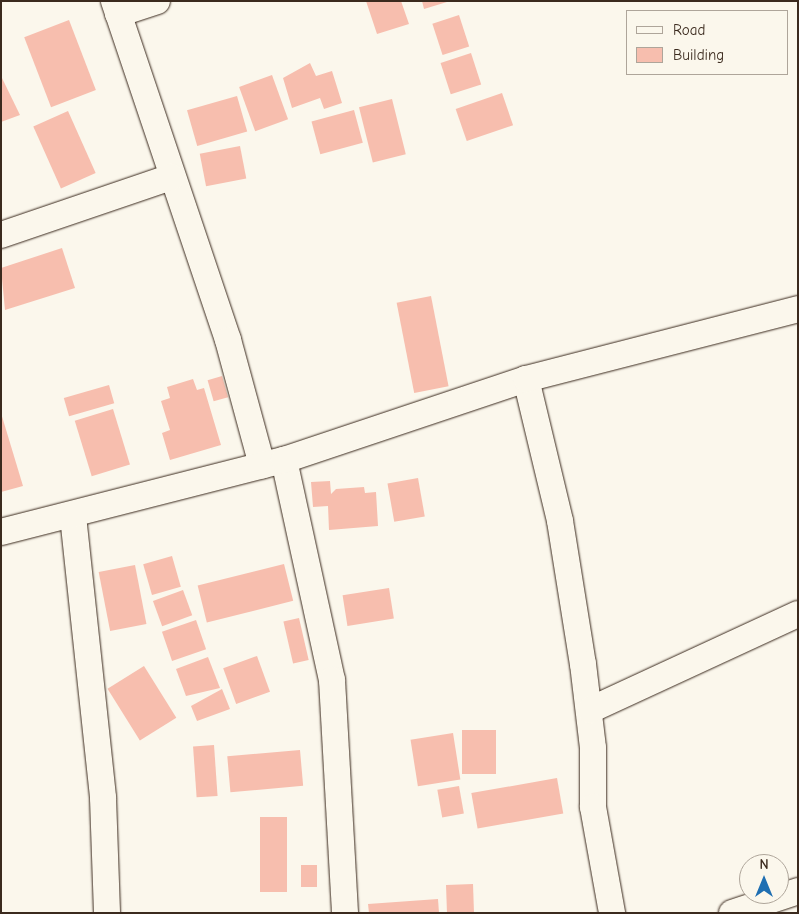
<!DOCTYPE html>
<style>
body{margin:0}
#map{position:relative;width:799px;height:914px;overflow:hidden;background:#fbf7ec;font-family:"Comic Neue",sans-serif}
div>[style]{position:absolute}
.building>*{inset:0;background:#f7beae;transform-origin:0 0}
.roads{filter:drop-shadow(0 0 1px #3b2a1e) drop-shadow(0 0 1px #3b2a1e)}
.minor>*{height:26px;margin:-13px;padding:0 13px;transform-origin:13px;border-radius:13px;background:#fbf7ec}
span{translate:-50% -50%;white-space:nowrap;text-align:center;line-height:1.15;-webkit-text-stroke:4px #fbf7ec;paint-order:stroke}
.frame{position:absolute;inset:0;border:2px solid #3b2a1e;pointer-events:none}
.legend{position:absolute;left:626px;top:10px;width:162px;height:65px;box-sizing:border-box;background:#fbf7ec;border:1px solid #aea59a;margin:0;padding:6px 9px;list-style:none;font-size:15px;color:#3b2a1e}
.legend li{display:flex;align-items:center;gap:10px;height:25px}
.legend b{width:25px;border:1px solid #aea59a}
.north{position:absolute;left:739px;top:854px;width:50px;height:50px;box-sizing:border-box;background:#fbf7ec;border:1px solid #aea59a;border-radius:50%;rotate:0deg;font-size:14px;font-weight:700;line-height:20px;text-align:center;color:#3b2a1e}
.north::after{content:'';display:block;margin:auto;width:18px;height:22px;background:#1f6fb2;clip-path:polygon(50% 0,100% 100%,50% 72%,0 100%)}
</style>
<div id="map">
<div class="building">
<i style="clip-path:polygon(366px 1px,401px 1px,409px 24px,377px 34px)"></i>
<i style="clip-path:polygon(422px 1px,447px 1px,447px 2px,424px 9px)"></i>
<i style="left:459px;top:15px;width:33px;height:28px;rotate:72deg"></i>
<i style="left:69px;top:20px;width:75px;height:48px;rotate:69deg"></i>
<i style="left:471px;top:53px;width:33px;height:32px;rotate:72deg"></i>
<i style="clip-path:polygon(310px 63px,316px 76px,332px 71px,342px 103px,324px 109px,320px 98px,292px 108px,283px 78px)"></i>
<i style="left:272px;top:75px;width:47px;height:35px;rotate:70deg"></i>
<i style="clip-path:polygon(1px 76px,20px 115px,1px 122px)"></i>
<i style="left:502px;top:93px;width:34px;height:49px;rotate:71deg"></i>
<i style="left:237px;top:96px;width:37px;height:52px;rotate:74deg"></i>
<i style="left:392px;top:99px;width:57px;height:34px;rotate:76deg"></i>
<i style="left:354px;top:110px;width:34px;height:44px;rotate:75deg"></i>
<i style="left:68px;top:111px;width:68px;height:38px;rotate:66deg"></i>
<i style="left:240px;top:146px;width:33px;height:41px;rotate:79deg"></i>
<i style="clip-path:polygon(62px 248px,75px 288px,5px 310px,1px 268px)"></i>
<i style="left:431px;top:296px;width:92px;height:35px;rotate:79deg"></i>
<i style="left:222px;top:376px;width:22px;height:15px;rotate:74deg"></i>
<i style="clip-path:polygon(193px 379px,197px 390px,204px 388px,221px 445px,170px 460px,162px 433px,170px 430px,161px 401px,170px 398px,167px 387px)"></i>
<i style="left:109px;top:385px;width:19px;height:47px;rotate:74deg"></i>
<i style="left:113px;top:409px;width:58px;height:40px;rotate:73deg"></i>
<i style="clip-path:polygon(1px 413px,23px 486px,1px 492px)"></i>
<i style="left:418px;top:478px;width:39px;height:31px;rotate:80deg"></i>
<i style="clip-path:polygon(330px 481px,331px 494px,336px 489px,364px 487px,365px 493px,376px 492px,378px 526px,329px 530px,328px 506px,313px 507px,311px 482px)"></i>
<i style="left:172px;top:556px;width:32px;height:30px;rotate:74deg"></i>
<i style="left:284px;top:564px;width:38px;height:89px;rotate:76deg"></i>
<i style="left:135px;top:565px;width:60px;height:37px;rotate:79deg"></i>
<i style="left:389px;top:588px;width:31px;height:47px;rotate:81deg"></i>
<i style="left:183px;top:590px;width:27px;height:32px;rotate:70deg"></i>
<i style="left:299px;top:618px;width:43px;height:16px;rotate:77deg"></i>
<i style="left:196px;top:620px;width:31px;height:36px;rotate:71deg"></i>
<i style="left:257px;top:656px;width:38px;height:36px;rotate:70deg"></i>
<i style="clip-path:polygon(208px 657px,220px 688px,186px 696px,176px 669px)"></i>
<i style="left:144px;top:666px;width:61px;height:43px;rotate:58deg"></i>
<i style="clip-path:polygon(222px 689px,230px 709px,197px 721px,191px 706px)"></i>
<i style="left:462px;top:730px;width:34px;height:44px"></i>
<i style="left:453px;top:733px;width:47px;height:43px;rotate:81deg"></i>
<i style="left:214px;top:745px;width:51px;height:21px;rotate:86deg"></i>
<i style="left:300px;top:750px;width:36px;height:73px;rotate:85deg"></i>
<i style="left:557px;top:778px;width:36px;height:87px;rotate:80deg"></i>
<i style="left:459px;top:786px;width:28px;height:22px;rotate:80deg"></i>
<i style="left:287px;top:817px;width:75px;height:27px;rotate:90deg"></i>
<i style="left:301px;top:865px;width:16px;height:22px"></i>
<i style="left:473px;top:884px;width:29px;height:27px;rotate:88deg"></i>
<i style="clip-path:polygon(438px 899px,439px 913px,369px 913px,368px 904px)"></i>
</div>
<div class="roads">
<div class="minor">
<i style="left:114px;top:1px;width:358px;rotate:71.4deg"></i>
<i style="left:228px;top:340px;width:130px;rotate:74.8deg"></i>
<i style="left:118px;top:14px;width:41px;rotate:-18.4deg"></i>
<i style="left:1px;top:235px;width:180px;rotate:-18.8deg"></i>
<i style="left:526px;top:379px;width:146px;rotate:76.5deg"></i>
<i style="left:560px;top:521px;width:145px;rotate:80.9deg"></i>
<i style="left:583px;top:664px;width:85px;rotate:83.2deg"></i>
<i style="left:593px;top:748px;width:59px;rotate:90deg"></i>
<i style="left:593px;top:807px;width:108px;rotate:79.8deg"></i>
<i style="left:284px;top:460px;width:225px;rotate:77.7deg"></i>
<i style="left:332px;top:680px;width:233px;rotate:86.8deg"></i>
<i style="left:73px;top:516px;width:284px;rotate:83.9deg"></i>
<i style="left:103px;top:798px;width:115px;rotate:88deg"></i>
<i style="left:1px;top:532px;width:292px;rotate:-14.3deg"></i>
<i style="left:284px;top:460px;width:255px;rotate:-18.5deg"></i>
<i style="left:526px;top:379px;width:281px;rotate:-14.4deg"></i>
<i style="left:590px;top:710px;width:229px;rotate:-24.8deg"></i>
<i style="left:732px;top:913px;width:70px;rotate:-18.4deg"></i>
</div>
</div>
<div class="frame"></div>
<ul class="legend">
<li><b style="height:6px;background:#fbf7ec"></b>Road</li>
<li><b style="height:14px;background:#f7beae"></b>Building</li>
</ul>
<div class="north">N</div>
</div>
